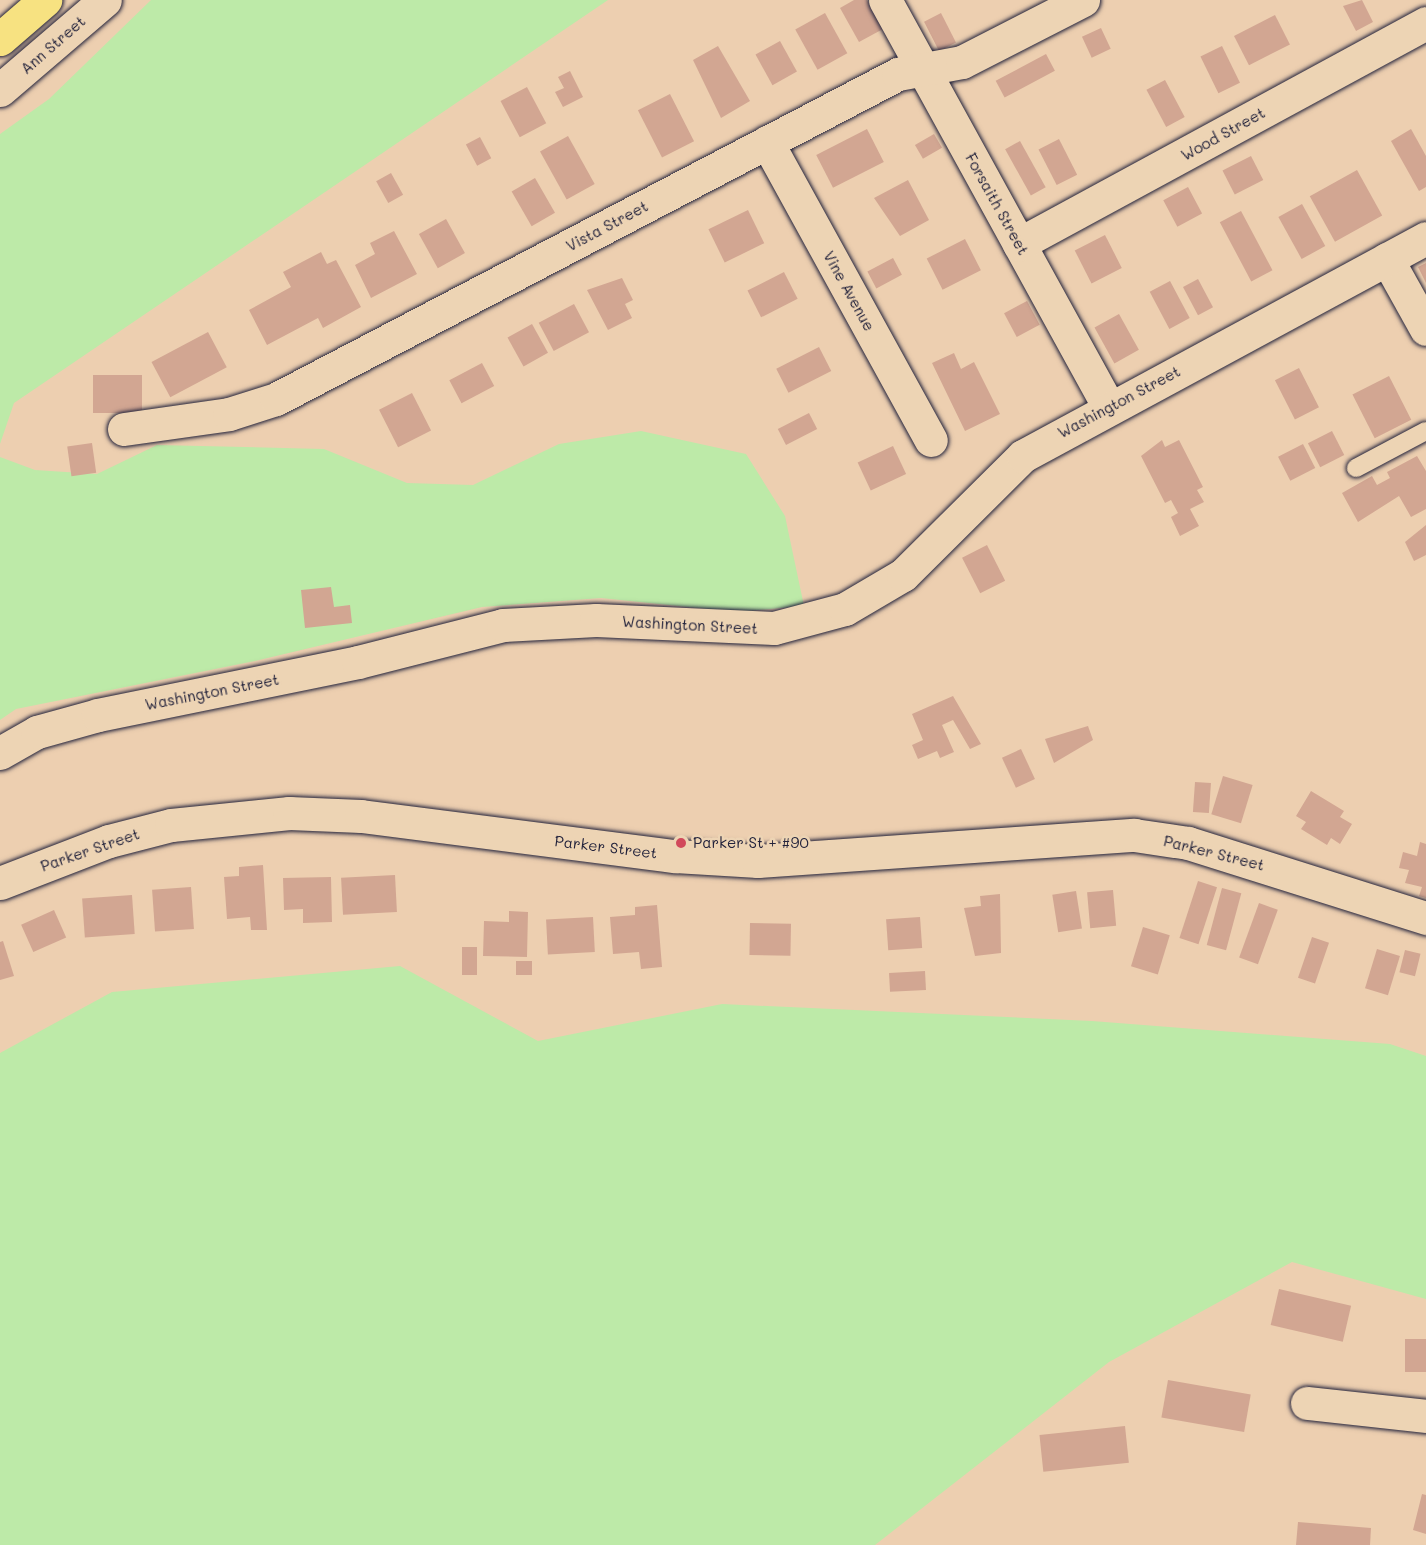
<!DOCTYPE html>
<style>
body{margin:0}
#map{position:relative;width:1426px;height:1545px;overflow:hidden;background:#edcfb0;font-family:Mali,sans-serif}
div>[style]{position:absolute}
.green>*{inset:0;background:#bdeaa8}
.building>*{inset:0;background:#d2a692;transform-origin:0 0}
.roads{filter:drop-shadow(0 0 2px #22223b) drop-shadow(0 0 2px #22223b)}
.lane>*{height:18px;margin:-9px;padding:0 9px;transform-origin:9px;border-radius:9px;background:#edd4b4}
.street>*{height:33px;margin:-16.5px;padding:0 16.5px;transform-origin:16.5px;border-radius:16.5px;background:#edd4b4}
.secondary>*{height:33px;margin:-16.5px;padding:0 16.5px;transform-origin:16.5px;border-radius:16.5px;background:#edd4b4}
.highway>*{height:33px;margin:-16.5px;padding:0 16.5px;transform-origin:16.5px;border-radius:16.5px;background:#f7e281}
.dots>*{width:16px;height:16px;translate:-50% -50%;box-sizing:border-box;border:3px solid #edd4b4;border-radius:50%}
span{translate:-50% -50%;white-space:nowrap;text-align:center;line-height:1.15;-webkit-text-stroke:5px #edd4b4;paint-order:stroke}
.street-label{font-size:15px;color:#22223b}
.poi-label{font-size:15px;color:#22223b}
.left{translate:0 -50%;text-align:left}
</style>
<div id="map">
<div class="green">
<i style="clip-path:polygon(151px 0,608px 0,14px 403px,0 444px,0 134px,49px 99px)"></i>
<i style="clip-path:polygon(641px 431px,746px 454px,785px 516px,804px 606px,736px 612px,601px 598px,482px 607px,255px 661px,16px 709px,0 720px,0 457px,35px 470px,97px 474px,157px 445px,324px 449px,407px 483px,473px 485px,559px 444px)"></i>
<i style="clip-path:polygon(400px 966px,538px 1041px,722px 1004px,1092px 1021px,1390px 1044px,1426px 1056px,1426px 1299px,1292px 1262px,1109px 1362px,875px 1545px,0 1545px,0 1053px,112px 992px)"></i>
</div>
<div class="building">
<i style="clip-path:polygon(854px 0,867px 0,883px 29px,859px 42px,840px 8px)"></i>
<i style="clip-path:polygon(1362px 0,1373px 22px,1356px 31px,1343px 6px)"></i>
<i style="left:825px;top:13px;width:46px;height:34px;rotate:61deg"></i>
<i style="left:941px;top:13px;width:33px;height:19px;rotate:63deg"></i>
<i style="left:1275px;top:15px;width:33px;height:46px;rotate:63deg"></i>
<i style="left:1101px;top:28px;width:23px;height:21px;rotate:65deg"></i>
<i style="left:780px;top:41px;width:35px;height:28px;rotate:61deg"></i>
<i style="clip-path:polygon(718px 46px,750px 101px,721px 118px,693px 60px)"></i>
<i style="left:1222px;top:46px;width:41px;height:24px;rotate:64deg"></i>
<i style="left:1046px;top:54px;width:19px;height:57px;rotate:62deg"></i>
<i style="clip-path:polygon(570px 71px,583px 97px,563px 107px,555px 92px,564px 88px,558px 77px)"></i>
<i style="left:1165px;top:80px;width:42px;height:21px;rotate:62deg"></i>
<i style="left:527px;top:87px;width:41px;height:30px;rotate:62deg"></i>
<i style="left:670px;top:94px;width:53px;height:36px;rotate:63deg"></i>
<i style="left:867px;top:129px;width:37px;height:57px;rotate:63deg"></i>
<i style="clip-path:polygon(1411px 129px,1426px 156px,1426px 187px,1419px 191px,1391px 141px)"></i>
<i style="left:934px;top:134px;width:16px;height:22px;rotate:60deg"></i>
<i style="left:568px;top:136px;width:55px;height:32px;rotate:61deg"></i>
<i style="left:480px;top:137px;width:24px;height:16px;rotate:62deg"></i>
<i style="left:1059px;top:139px;width:40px;height:23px;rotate:63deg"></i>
<i style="left:1020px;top:141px;width:53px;height:17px;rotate:61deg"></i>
<i style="left:1251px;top:156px;width:27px;height:32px;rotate:63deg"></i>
<i style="left:1357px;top:170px;width:52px;height:54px;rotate:61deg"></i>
<i style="left:391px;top:173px;width:25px;height:17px;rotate:61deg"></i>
<i style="left:535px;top:178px;width:40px;height:27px;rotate:60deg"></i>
<i style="clip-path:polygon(908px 180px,929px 220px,900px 236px,874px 198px)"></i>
<i style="left:1188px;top:187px;width:30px;height:28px;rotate:62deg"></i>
<i style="left:1302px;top:204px;width:48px;height:27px;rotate:61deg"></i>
<i style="left:748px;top:210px;width:37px;height:44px;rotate:64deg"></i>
<i style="left:1241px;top:211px;width:67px;height:24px;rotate:62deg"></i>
<i style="left:446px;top:219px;width:39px;height:31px;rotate:61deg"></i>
<i style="clip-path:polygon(394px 231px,417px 274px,371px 298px,355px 265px,375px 254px,370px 243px)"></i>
<i style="left:1105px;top:235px;width:37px;height:34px;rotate:63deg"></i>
<i style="left:965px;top:239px;width:35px;height:43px;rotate:63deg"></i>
<i style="clip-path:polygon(321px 252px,327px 264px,336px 260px,361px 307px,323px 328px,318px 318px,267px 345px,249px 310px,291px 287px,283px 272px)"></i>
<i style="left:893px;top:258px;width:19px;height:29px;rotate:62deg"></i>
<i style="clip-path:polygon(1426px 263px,1426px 283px,1418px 267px)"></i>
<i style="left:784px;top:272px;width:30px;height:41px;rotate:63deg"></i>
<i style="clip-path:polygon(622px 278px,633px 300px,625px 304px,632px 318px,608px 330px,587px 290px)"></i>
<i style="left:1198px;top:279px;width:32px;height:17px;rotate:62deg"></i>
<i style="left:1170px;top:281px;width:42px;height:23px;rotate:62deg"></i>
<i style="left:1027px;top:301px;width:27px;height:26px;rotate:62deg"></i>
<i style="left:574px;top:304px;width:32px;height:40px;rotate:62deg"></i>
<i style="left:1119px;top:314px;width:41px;height:28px;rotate:61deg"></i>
<i style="left:532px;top:324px;width:33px;height:28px;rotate:61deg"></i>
<i style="left:208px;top:332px;width:40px;height:64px;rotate:62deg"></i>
<i style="left:819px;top:347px;width:27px;height:48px;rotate:63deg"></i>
<i style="clip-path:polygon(954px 353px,961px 369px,974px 362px,1000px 414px,965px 431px,932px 363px)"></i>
<i style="left:482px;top:363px;width:26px;height:37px;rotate:62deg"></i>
<i style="left:1299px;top:368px;width:44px;height:27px;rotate:63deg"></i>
<i style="left:142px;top:375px;width:38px;height:49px;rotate:90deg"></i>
<i style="left:1389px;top:376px;width:49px;height:41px;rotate:63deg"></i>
<i style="left:412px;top:393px;width:42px;height:37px;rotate:63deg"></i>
<i style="left:809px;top:413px;width:18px;height:35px;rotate:63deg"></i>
<i style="left:1332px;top:431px;width:27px;height:27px;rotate:63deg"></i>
<i style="clip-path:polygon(1162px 440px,1165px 447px,1179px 440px,1203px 487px,1197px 490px,1204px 502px,1190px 509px,1199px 526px,1180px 536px,1171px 517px,1178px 513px,1171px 500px,1165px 503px,1141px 456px)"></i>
<i style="left:92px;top:443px;width:30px;height:25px;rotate:82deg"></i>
<i style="left:1303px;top:444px;width:27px;height:28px;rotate:63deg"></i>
<i style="left:893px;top:446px;width:31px;height:39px;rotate:65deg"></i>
<i style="clip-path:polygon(1417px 456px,1426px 471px,1426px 509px,1411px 517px,1399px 496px,1358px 522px,1342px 493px,1372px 476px,1377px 485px,1390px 478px,1387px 472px)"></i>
<i style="clip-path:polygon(1426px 525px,1426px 555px,1414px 561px,1405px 542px)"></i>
<i style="left:987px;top:545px;width:40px;height:28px;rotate:63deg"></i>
<i style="clip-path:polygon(331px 587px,334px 607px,350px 605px,352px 623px,305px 628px,301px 590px)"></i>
<i style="clip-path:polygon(953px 696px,981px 744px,970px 749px,953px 720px,942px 725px,954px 752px,940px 758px,937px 751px,918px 759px,912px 745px,923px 740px,912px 714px)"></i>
<i style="clip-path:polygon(1088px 726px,1093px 740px,1054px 763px,1045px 739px)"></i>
<i style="left:1021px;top:749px;width:33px;height:21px;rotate:65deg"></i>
<i style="left:1223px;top:776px;width:31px;height:40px;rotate:17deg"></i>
<i style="left:1195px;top:782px;width:16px;height:30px;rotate:4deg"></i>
<i style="clip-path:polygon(1311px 791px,1344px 811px,1340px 817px,1352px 824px,1340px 844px,1331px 838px,1327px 845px,1301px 829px,1306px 822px,1296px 816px)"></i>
<i style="clip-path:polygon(1420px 842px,1426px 844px,1426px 898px,1419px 896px,1422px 887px,1405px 883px,1409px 870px,1399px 868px,1403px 852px,1417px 856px)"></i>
<i style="clip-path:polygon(263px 865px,267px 930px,251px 930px,250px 917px,227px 919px,224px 877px,239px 876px,239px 867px)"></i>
<i style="left:395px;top:875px;width:37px;height:54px;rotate:87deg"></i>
<i style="clip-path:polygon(331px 877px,332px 922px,303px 923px,303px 909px,284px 910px,283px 878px)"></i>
<i style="left:1198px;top:881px;width:20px;height:60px;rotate:18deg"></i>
<i style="left:191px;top:887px;width:42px;height:39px;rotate:86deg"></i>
<i style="left:1222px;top:888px;width:20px;height:59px;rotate:15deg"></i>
<i style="left:1113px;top:890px;width:36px;height:26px;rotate:85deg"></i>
<i style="left:1076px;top:891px;width:38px;height:24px;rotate:81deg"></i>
<i style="clip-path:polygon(1000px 894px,1001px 953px,975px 956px,964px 908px,981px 906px,980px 896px)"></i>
<i style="left:132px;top:895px;width:39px;height:50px;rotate:86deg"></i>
<i style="left:1259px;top:903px;width:20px;height:58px;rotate:20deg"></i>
<i style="clip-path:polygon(657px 905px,662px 967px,641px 969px,639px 952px,613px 954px,610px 917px,635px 915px,635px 907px)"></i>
<i style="left:54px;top:910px;width:30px;height:36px;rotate:66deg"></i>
<i style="clip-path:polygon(509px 911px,528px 912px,527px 957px,483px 956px,484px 921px,509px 922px)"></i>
<i style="left:593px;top:917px;width:35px;height:47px;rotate:87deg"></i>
<i style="left:920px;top:917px;width:31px;height:34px;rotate:86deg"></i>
<i style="left:750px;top:923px;width:41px;height:32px;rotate:1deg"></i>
<i style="left:1143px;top:927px;width:28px;height:41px;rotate:17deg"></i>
<i style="left:1312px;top:937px;width:18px;height:43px;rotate:19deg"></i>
<i style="clip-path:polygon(3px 941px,14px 976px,0 980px,0 942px)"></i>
<i style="left:462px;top:947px;width:15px;height:28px"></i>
<i style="left:1377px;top:949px;width:24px;height:41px;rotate:17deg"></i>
<i style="left:1405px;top:950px;width:16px;height:23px;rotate:14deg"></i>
<i style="left:516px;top:961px;width:16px;height:14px"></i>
<i style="left:925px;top:971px;width:19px;height:36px;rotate:87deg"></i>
<i style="left:1279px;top:1289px;width:74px;height:37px;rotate:13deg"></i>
<i style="left:1405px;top:1339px;width:21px;height:33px"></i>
<i style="left:1168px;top:1380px;width:84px;height:38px;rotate:10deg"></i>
<i style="left:1125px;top:1426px;width:37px;height:86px;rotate:84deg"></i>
<i style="clip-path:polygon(1422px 1494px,1426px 1495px,1426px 1534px,1413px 1530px)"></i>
<i style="clip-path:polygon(1298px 1522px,1371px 1528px,1370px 1545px,1296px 1545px)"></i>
</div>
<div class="roads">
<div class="lane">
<i style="left:1356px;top:468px;width:79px;rotate:-27.9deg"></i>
</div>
<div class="street">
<i style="left:885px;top:0;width:465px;rotate:61.2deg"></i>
<i style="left:0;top:90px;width:138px;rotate:-40.6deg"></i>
<i style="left:767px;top:142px;width:340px;rotate:61.2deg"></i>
<i style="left:1019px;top:244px;width:463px;rotate:-28.5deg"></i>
<i style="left:1387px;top:259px;width:80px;rotate:60.9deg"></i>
<i style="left:124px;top:429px;width:106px;rotate:-8.1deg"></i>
<i style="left:229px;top:414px;width:49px;rotate:-17.7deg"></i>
<i style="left:276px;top:399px;width:702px;rotate:-27.59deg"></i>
<i style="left:898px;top:74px;width:65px;rotate:-10.6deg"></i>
<i style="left:962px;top:62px;width:136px;rotate:-27.1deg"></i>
<i style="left:0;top:753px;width:43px;rotate:-29.6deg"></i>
<i style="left:37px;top:732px;width:63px;rotate:-15.6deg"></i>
<i style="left:98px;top:715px;width:265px;rotate:-11.5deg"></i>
<i style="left:358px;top:662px;width:150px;rotate:-14.3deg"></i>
<i style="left:503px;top:625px;width:93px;rotate:-3.1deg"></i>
<i style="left:596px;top:620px;width:178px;rotate:2.6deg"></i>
<i style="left:774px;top:628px;width:73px;rotate:-15deg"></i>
<i style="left:845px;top:609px;width:67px;rotate:-30.4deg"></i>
<i style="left:903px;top:575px;width:169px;rotate:-44.8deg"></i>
<i style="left:1023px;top:456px;width:458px;rotate:-28.4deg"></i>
<i style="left:1307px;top:1403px;width:120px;rotate:6.2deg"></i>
</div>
<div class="secondary">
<i style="left:0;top:883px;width:117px;rotate:-21.1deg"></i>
<i style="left:109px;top:841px;width:64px;rotate:-14.5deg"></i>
<i style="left:171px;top:825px;width:119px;rotate:-5.8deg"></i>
<i style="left:289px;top:813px;width:72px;rotate:2.4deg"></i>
<i style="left:361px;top:816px;width:317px;rotate:7.3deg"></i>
<i style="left:675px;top:856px;width:83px;rotate:3.4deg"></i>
<i style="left:758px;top:861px;width:377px;rotate:-4deg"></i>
<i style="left:1134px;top:835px;width:55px;rotate:8.4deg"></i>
<i style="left:1188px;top:843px;width:250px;rotate:17.5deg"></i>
</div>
<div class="highway">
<i style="left:0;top:39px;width:60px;rotate:-40.9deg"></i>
</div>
</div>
<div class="dots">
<i style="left:681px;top:843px;background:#d1495b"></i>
</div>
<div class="street-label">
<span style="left:53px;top:45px;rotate:-41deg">Ann Street</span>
<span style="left:1223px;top:134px;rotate:-29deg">Wood Street</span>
<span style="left:997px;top:204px;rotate:61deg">Forsaith Street</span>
<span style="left:607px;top:226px;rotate:-28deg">Vista Street</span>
<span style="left:849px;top:291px;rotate:61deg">Vine Avenue</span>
<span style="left:1119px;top:402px;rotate:-28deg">Washington Street</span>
<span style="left:690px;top:625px;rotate:3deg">Washington Street</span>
<span style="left:212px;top:692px;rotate:-11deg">Washington Street</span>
<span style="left:606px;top:847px;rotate:7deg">Parker Street</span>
<span style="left:90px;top:850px;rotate:-19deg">Parker Street</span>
<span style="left:1214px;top:853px;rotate:14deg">Parker Street</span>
</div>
<div class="poi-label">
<span class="left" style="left:693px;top:843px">Parker St + #90</span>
</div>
</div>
